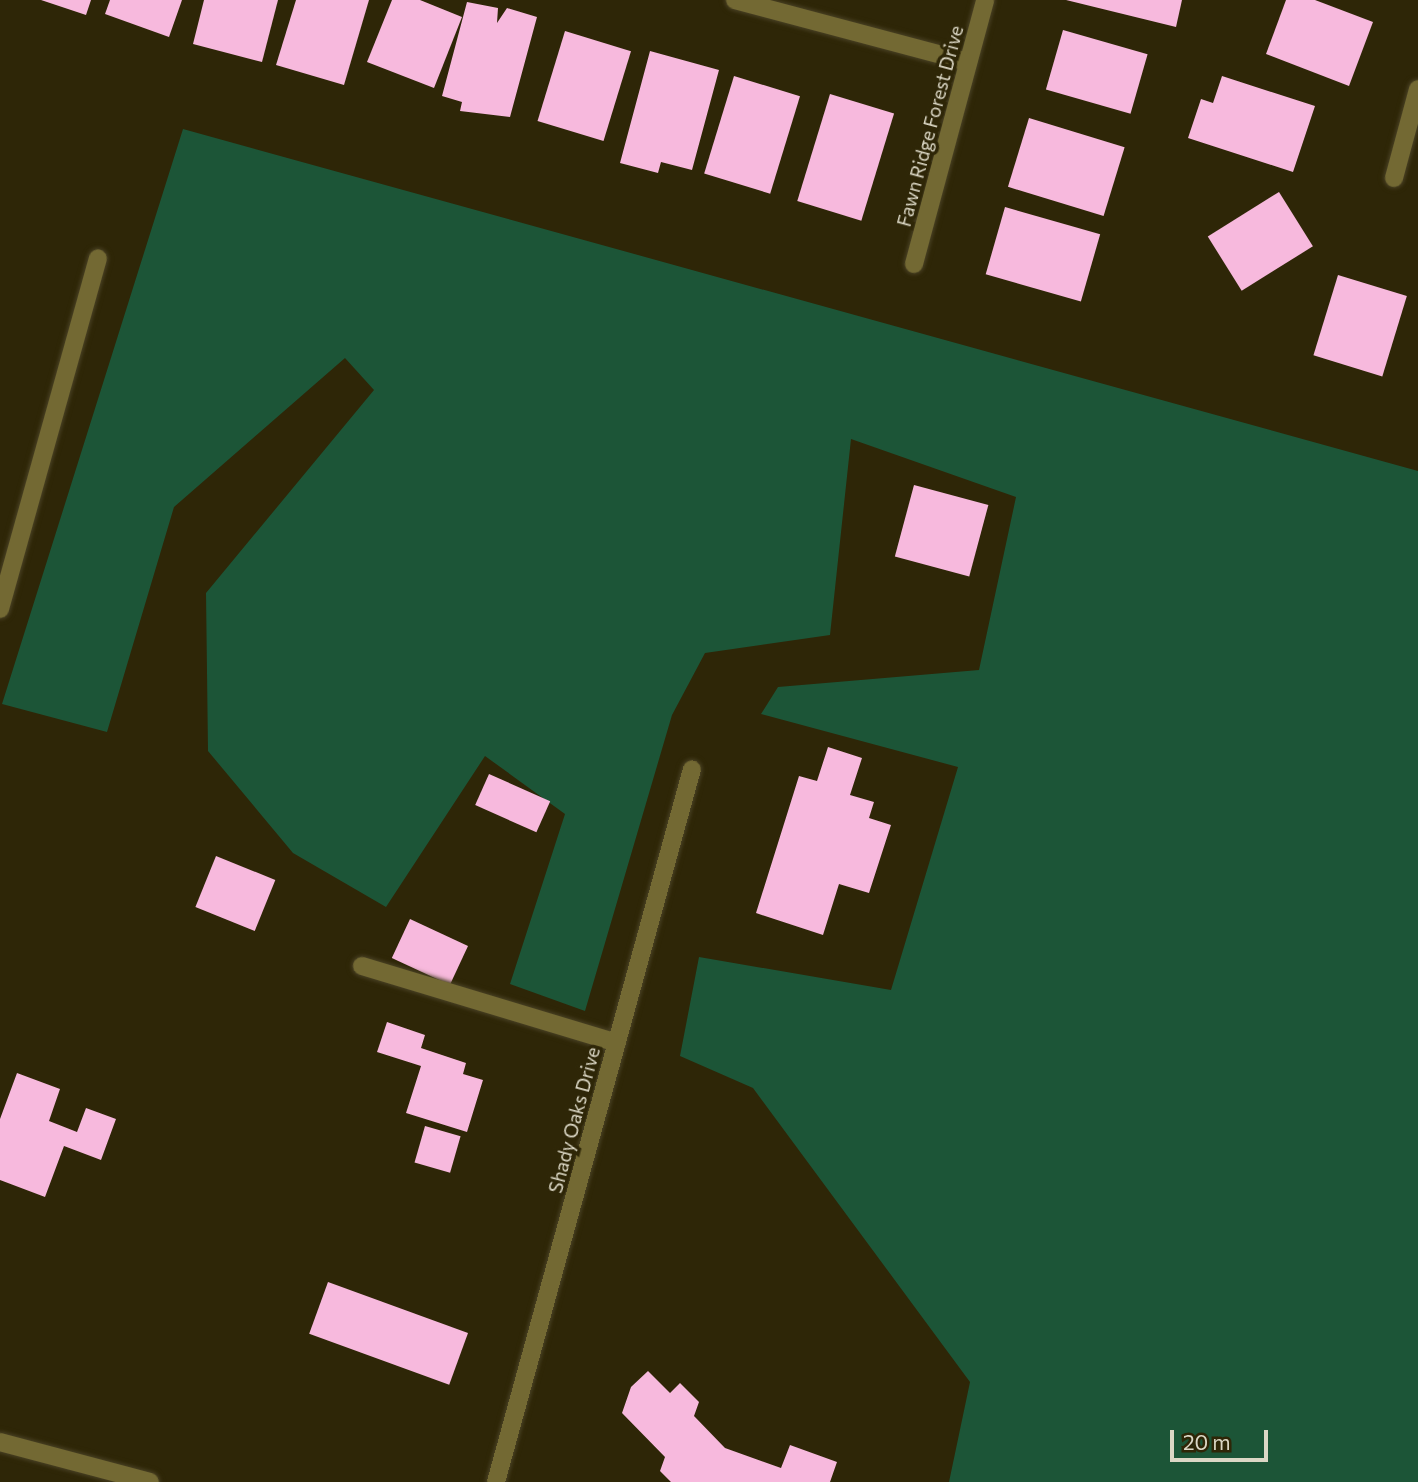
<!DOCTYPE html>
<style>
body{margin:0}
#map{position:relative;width:1418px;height:1482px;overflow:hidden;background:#2e2607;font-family:Commissioner,sans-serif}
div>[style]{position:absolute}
.green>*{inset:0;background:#1c5537}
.building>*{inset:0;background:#f7b9dd;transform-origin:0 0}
.roads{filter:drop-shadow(0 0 2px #4a4225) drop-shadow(0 0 2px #4a4225)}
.minor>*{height:18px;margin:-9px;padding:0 9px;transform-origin:9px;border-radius:9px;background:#736933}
span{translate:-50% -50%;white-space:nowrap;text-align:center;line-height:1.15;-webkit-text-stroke:7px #2e2607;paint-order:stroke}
.street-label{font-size:19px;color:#dbd7c5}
.scale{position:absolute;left:1170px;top:1430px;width:98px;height:32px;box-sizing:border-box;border:4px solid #dbd7c5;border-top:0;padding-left:9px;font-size:21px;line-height:24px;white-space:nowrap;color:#dbd7c5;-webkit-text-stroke:5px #2e2607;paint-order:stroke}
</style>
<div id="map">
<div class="green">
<i style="clip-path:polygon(183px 129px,1418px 471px,1418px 1482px,949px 1482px,970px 1382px,753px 1088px,680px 1056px,699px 957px,891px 990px,958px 767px,761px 714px,778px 687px,979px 670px,1016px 497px,851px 439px,830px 635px,705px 653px,672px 715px,585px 1011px,510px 984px,565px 814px,485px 756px,386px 907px,293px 853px,208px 751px,206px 593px,374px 390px,345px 358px,174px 507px,107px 732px,2px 704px)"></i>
</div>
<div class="building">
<i style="clip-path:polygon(41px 0,91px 0,86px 15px)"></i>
<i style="clip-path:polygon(110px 0,182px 0,169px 37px,105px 14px)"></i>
<i style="clip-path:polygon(204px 0,278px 0,262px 62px,193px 44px)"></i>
<i style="clip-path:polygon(296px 0,369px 0,344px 85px,276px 65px)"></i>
<i style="clip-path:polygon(392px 0,420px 0,462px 17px,434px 88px,367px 62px)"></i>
<i style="clip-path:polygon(1066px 0,1182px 0,1176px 27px)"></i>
<i style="clip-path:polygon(1286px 0,1315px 0,1373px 22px,1349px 86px,1266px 54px)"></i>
<i style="clip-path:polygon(467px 2px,498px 8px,497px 23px,507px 8px,537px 17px,510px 117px,460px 111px,462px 102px,442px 96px)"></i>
<i style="left:1063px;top:30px;width:88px;height:62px;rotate:16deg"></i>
<i style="left:565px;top:31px;width:69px;height:94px;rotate:17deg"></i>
<i style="clip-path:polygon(650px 51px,719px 70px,692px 170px,661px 162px,658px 173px,620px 163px)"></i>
<i style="left:734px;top:76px;width:69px;height:102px;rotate:17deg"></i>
<i style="clip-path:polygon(1222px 76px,1315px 106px,1293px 172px,1188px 138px,1201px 99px,1213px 103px)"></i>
<i style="left:830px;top:94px;width:67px;height:112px;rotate:17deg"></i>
<i style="left:1029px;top:118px;width:100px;height:72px;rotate:17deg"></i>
<i style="left:1279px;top:192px;width:64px;height:84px;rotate:58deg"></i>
<i style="left:1005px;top:207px;width:99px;height:70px;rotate:16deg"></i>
<i style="left:1338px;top:275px;width:72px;height:84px;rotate:17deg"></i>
<i style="left:914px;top:485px;width:77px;height:74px;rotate:15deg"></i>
<i style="clip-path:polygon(828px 747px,862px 758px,850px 795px,874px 802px,869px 818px,891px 825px,869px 893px,839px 884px,823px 935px,756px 913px,799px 776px,817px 781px)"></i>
<i style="left:489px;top:774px;width:67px;height:34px;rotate:24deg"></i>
<i style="left:216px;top:856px;width:64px;height:55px;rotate:22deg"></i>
<i style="left:410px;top:919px;width:64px;height:43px;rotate:25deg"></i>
<i style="clip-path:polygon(387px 1022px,425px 1035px,421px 1048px,466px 1063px,463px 1074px,483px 1080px,467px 1132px,406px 1113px,421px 1066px,377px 1052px)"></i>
<i style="clip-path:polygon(17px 1073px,60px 1089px,49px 1121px,77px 1132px,86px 1108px,116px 1119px,101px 1160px,64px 1146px,45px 1197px,0 1180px,0 1119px)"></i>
<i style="left:425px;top:1126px;width:37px;height:38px;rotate:16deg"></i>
<i style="left:328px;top:1282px;width:149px;height:55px;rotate:20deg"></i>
<i style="clip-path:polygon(648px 1371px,670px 1393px,680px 1383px,699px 1402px,694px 1416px,725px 1448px,781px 1468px,790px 1445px,837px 1462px,830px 1482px,671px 1482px,660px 1471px,665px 1457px,622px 1413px,631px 1387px)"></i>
</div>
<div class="roads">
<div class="minor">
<i style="left:735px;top:0;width:241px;rotate:14.9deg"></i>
<i style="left:1394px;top:178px;width:92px;rotate:-74.9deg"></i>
<i style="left:914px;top:264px;width:273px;rotate:-74.9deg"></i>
<i style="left:0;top:609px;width:364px;rotate:-74.4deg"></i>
<i style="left:362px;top:966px;width:266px;rotate:16.8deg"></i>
<i style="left:0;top:1442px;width:155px;rotate:14.9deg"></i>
<i style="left:496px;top:1482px;width:739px;rotate:-74.63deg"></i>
</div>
</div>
<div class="street-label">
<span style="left:930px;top:126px;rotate:-75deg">Fawn Ridge Forest Drive</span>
<span style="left:574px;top:1120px;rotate:-75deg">Shady Oaks Drive</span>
</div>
<div class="scale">20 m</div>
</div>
